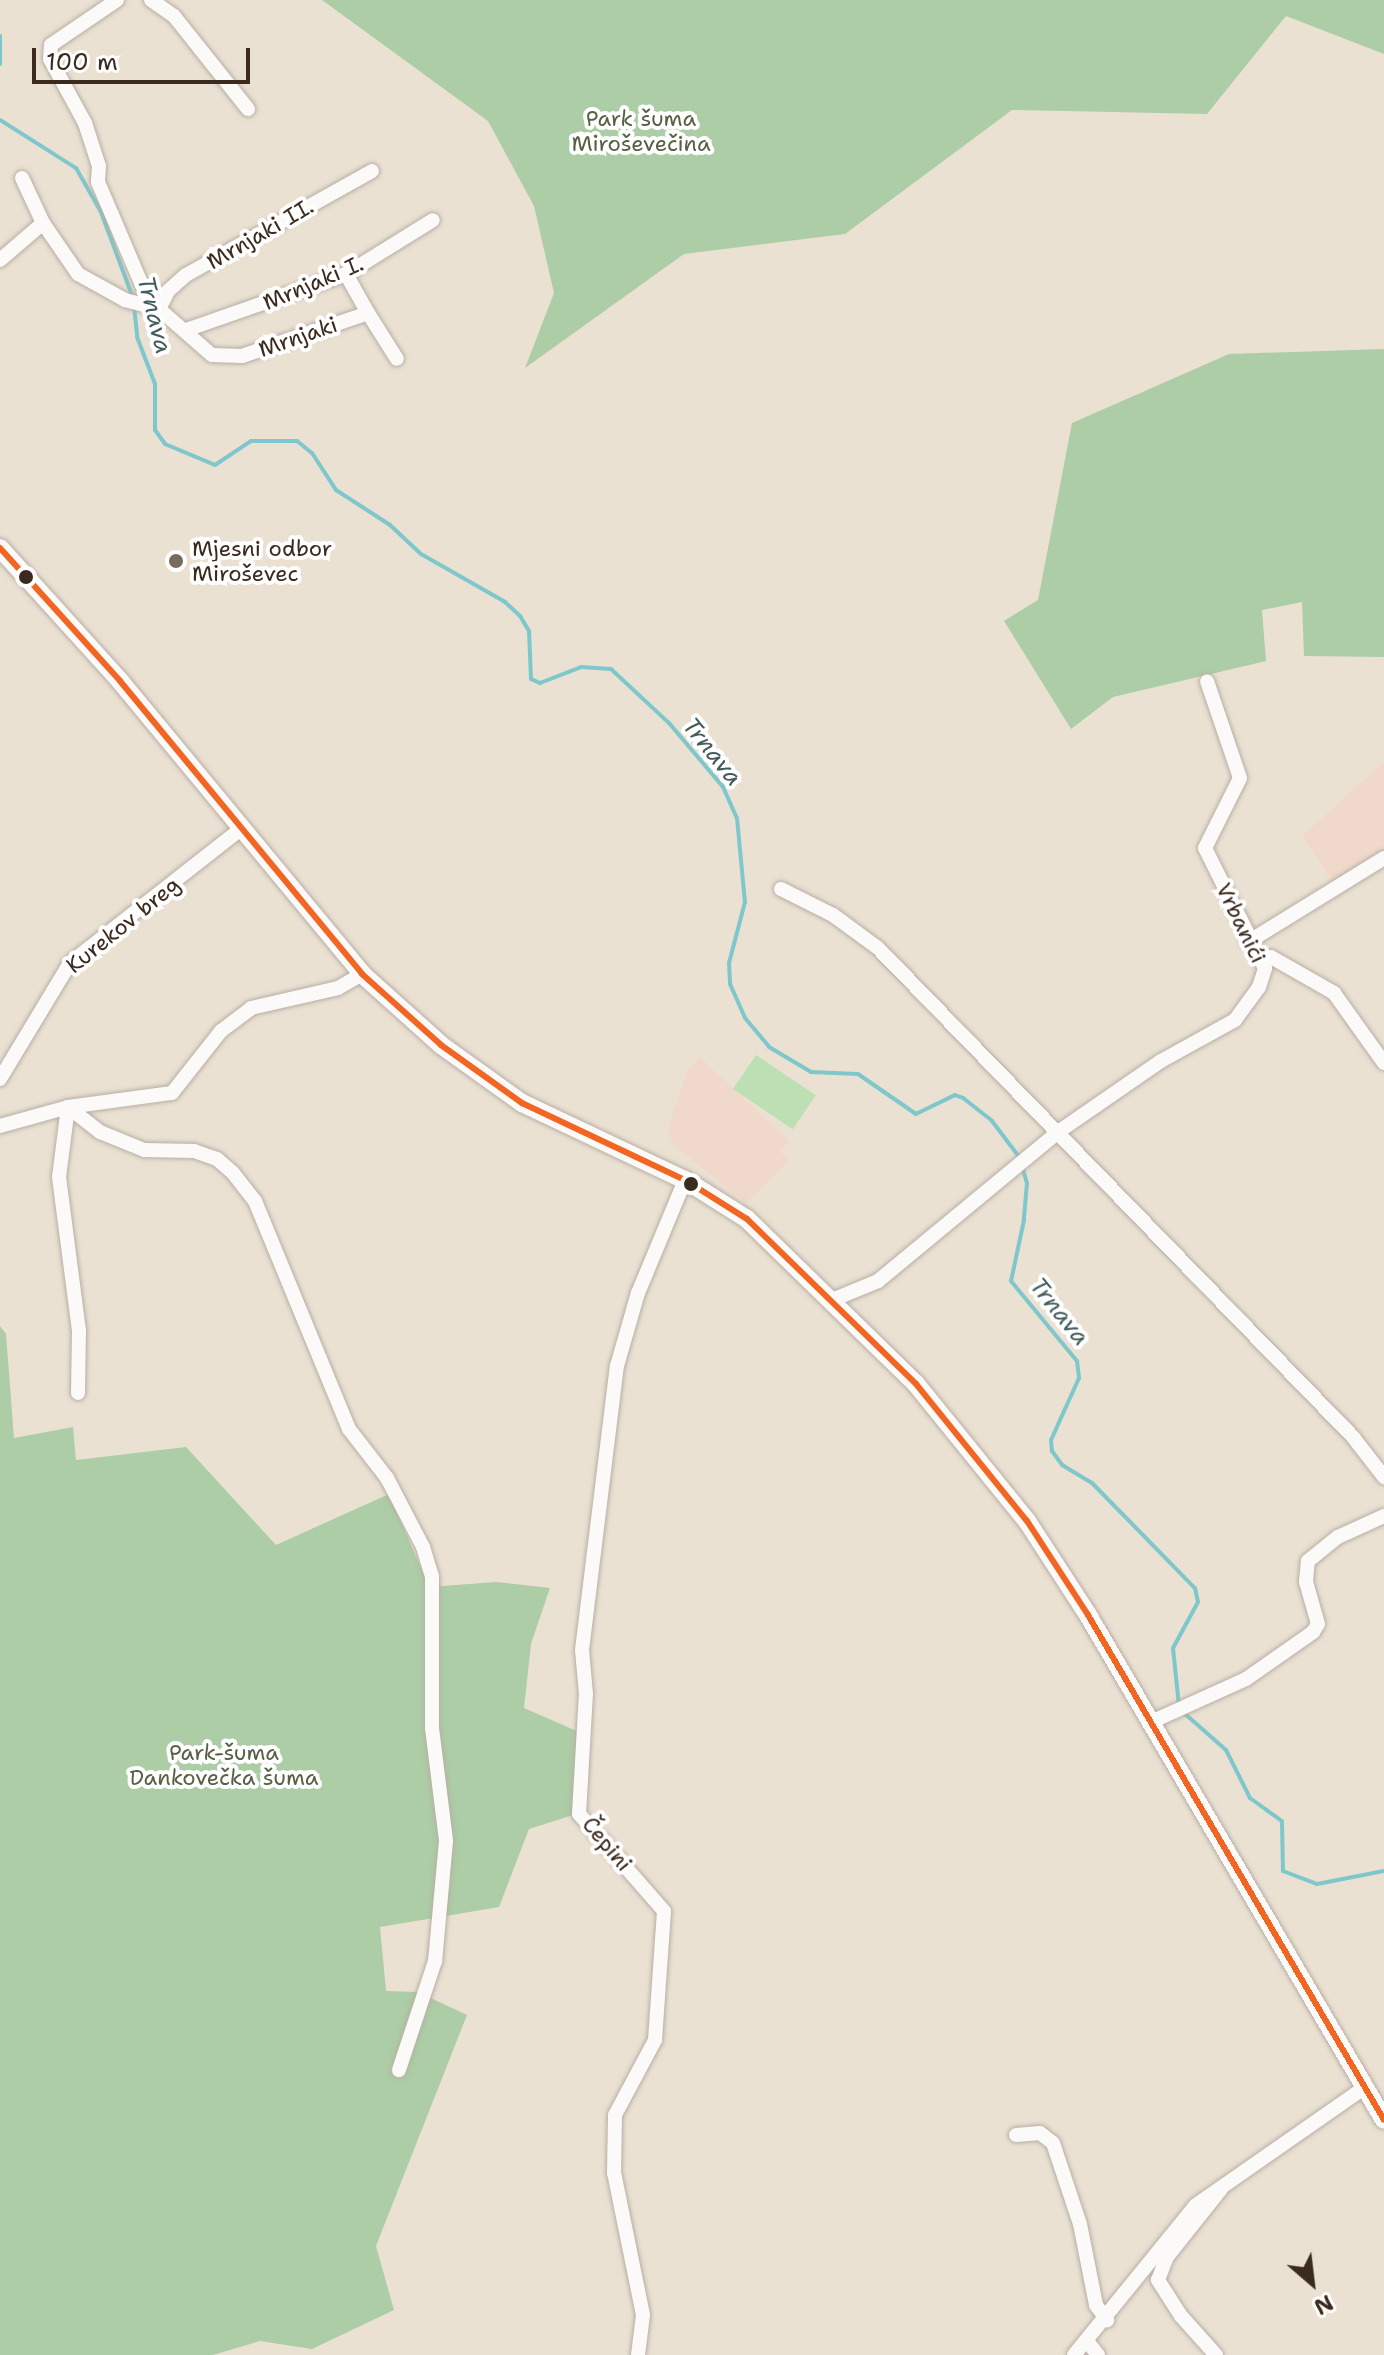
<!DOCTYPE html>
<meta charset="utf-8">
<style>
body{margin:0}
#map{position:relative;width:1384px;height:2355px;overflow:hidden;background:#ebe1d3;font-family:"Shantell Sans",sans-serif}
div>[style]{position:absolute}
.built>*{inset:0;background:#f0d9ca}
.green>*{inset:0;background:#bcdfb3;transform-origin:0 0}
.forest>*{inset:0;background:#accda5}
.stream>*{height:4px;margin:-2px;padding:0 2px;transform-origin:2px;border-radius:2px;background:#7ec7cb}
.roads{filter:drop-shadow(0 0 2px #b7afa5) drop-shadow(0 0 2px #b7afa5)}
.street>*{height:14px;margin:-7px;padding:0 7px;transform-origin:7px;border-radius:7px;background:#fcfaf8}
.secondary>*{height:18px;margin:-9px;padding:0 9px;transform-origin:9px;border-radius:9px;background:#fcfaf8}
.bus-1>*{height:6px;margin:-3px;padding:0 3px;transform-origin:3px;border-radius:3px;background:#f26522}
.dots>*{width:22px;height:22px;translate:-50% -50%;box-sizing:border-box;border:4px solid #fff;border-radius:50%}
span{translate:-50% -50%;white-space:nowrap;text-align:center;line-height:1.15;-webkit-text-stroke:8px #fff;paint-order:stroke}
.park-label{font-size:22px;color:#566043}
.street-label{font-size:22px;color:#3b2a1e}
.poi-label{font-size:22px;color:#3b2a1e}
.left{translate:0 -50%;text-align:left}
.water-label{font-size:24px;color:#425d5a;font-style:italic}
.north{position:absolute;left:1272px;top:2243px;width:80px;height:80px;-webkit-text-stroke:6px #fff;paint-order:stroke;rotate:152deg;font-size:22px;font-weight:700;line-height:32px;text-align:center;color:#3b2a1e}
.north::after{content:'';display:block;margin:auto;width:28px;height:36px;background:#3b2a1e;clip-path:polygon(50% 0,100% 100%,50% 72%,0 100%)}
.scale{position:absolute;left:32px;top:48px;width:218px;height:36px;box-sizing:border-box;border:4px solid #3b2a1e;border-top:0;padding-left:10px;font-size:24px;line-height:28px;white-space:nowrap;color:#3b2a1e;-webkit-text-stroke:6px #fff;paint-order:stroke}
</style>
<div id="map">
<div class="built">
<i style="clip-path:polygon(1384px 762px,1384px 854px,1336px 885px,1302px 836px)"></i>
<i style="clip-path:polygon(700px 1057px,789px 1141px,780px 1151px,789px 1160px,746px 1203px,673px 1145px,668px 1129px,687px 1071px)"></i>
</div>
<div class="green">
<i style="left:756px;top:1055px;width:72px;height:41px;rotate:34deg"></i>
</div>
<div class="forest">
<i style="clip-path:polygon(322px 0,1384px 0,1384px 54px,1286px 16px,1207px 114px,1012px 110px,845px 234px,684px 254px,525px 368px,554px 293px,534px 206px,488px 121px)"></i>
<i style="clip-path:polygon(1384px 349px,1384px 657px,1304px 656px,1302px 602px,1262px 610px,1266px 661px,1113px 697px,1071px 729px,1004px 621px,1038px 600px,1072px 423px,1229px 354px)"></i>
<i style="clip-path:polygon(0 1326px,6px 1334px,14px 1438px,73px 1427px,76px 1460px,186px 1447px,276px 1545px,389px 1494px,429px 1587px,496px 1582px,550px 1588px,531px 1644px,524px 1708px,579px 1732px,573px 1815px,529px 1829px,499px 1907px,380px 1927px,386px 1991px,418px 1992px,467px 2015px,376px 2246px,394px 2310px,312px 2349px,260px 2341px,213px 2355px,0 2355px)"></i>
</div>
<div class="stream">
<i style="left:0;top:36px;width:28px;rotate:90deg"></i>
<i style="left:0;top:120px;width:90px;rotate:32.3deg"></i>
<i style="left:76px;top:168px;width:51px;rotate:60.4deg"></i>
<i style="left:101px;top:212px;width:92px;rotate:69.6deg"></i>
<i style="left:134px;top:306px;width:31px;rotate:84deg"></i>
<i style="left:137px;top:337px;width:50px;rotate:69deg"></i>
<i style="left:155px;top:384px;width:46px;rotate:90deg"></i>
<i style="left:155px;top:430px;width:17px;rotate:54deg"></i>
<i style="left:165px;top:444px;width:54px;rotate:22.8deg"></i>
<i style="left:215px;top:465px;width:43px;rotate:-33.7deg"></i>
<i style="left:251px;top:441px;width:46px"></i>
<i style="left:297px;top:441px;width:19px;rotate:39deg"></i>
<i style="left:312px;top:453px;width:44px;rotate:57deg"></i>
<i style="left:336px;top:490px;width:64px;rotate:32.9deg"></i>
<i style="left:390px;top:525px;width:42px;rotate:43.1deg"></i>
<i style="left:421px;top:554px;width:97px;rotate:29.7deg"></i>
<i style="left:505px;top:602px;width:21px;rotate:43deg"></i>
<i style="left:520px;top:616px;width:17px;rotate:59deg"></i>
<i style="left:529px;top:631px;width:48px;rotate:87.6deg"></i>
<i style="left:531px;top:679px;width:10px;rotate:24deg"></i>
<i style="left:540px;top:683px;width:44px;rotate:-21.3deg"></i>
<i style="left:581px;top:667px;width:30px;rotate:4deg"></i>
<i style="left:611px;top:669px;width:79px;rotate:43deg"></i>
<i style="left:669px;top:723px;width:84px;rotate:49.8deg"></i>
<i style="left:723px;top:787px;width:34px;rotate:66deg"></i>
<i style="left:737px;top:818px;width:84px;rotate:84.6deg"></i>
<i style="left:745px;top:902px;width:63px;rotate:104.7deg"></i>
<i style="left:729px;top:963px;width:21px;rotate:87deg"></i>
<i style="left:730px;top:984px;width:37px;rotate:66deg"></i>
<i style="left:745px;top:1018px;width:38px;rotate:50deg"></i>
<i style="left:769px;top:1047px;width:49px;rotate:30.8deg"></i>
<i style="left:811px;top:1072px;width:47px;rotate:2.4deg"></i>
<i style="left:858px;top:1074px;width:70px;rotate:34.6deg"></i>
<i style="left:916px;top:1114px;width:43px;rotate:-26deg"></i>
<i style="left:955px;top:1095px;width:9px;rotate:21deg"></i>
<i style="left:963px;top:1098px;width:37px;rotate:38deg"></i>
<i style="left:992px;top:1121px;width:46px;rotate:52.9deg"></i>
<i style="left:1022px;top:1166px;width:18px;rotate:74deg"></i>
<i style="left:1027px;top:1183px;width:37px;rotate:95deg"></i>
<i style="left:1024px;top:1220px;width:62px;rotate:102deg"></i>
<i style="left:1011px;top:1281px;width:104px;rotate:50.5deg"></i>
<i style="left:1077px;top:1361px;width:17px;rotate:83deg"></i>
<i style="left:1079px;top:1378px;width:68px;rotate:114.3deg"></i>
<i style="left:1051px;top:1440px;width:11px;rotate:85deg"></i>
<i style="left:1052px;top:1451px;width:17px;rotate:54deg"></i>
<i style="left:1062px;top:1465px;width:35px;rotate:31deg"></i>
<i style="left:1092px;top:1483px;width:147px;rotate:45.6deg"></i>
<i style="left:1195px;top:1588px;width:14px;rotate:78deg"></i>
<i style="left:1198px;top:1602px;width:52px;rotate:118.5deg"></i>
<i style="left:1173px;top:1648px;width:58px;rotate:84.1deg"></i>
<i style="left:1184px;top:1713px;width:56px;rotate:41.4deg"></i>
<i style="left:1226px;top:1750px;width:54px;rotate:63.4deg"></i>
<i style="left:1250px;top:1798px;width:39px;rotate:36deg"></i>
<i style="left:1282px;top:1821px;width:50px;rotate:88.9deg"></i>
<i style="left:1283px;top:1871px;width:36px;rotate:21deg"></i>
<i style="left:1317px;top:1884px;width:68px;rotate:-11deg"></i>
</div>
<div class="roads">
<div class="street">
<i style="left:117px;top:0;width:80px;rotate:145.7deg"></i>
<i style="left:51px;top:45px;width:14px;rotate:94deg"></i>
<i style="left:50px;top:59px;width:73px;rotate:61.3deg"></i>
<i style="left:85px;top:123px;width:45px;rotate:72deg"></i>
<i style="left:99px;top:166px;width:16px;rotate:94deg"></i>
<i style="left:98px;top:182px;width:135px;rotate:66.9deg"></i>
<i style="left:151px;top:0;width:28px;rotate:35deg"></i>
<i style="left:174px;top:16px;width:119px;rotate:51.5deg"></i>
<i style="left:22px;top:178px;width:50px;rotate:65deg"></i>
<i style="left:43px;top:223px;width:62px;rotate:55.5deg"></i>
<i style="left:78px;top:274px;width:54px;rotate:29deg"></i>
<i style="left:125px;top:300px;width:35px;rotate:15deg"></i>
<i style="left:159px;top:309px;width:70px;rotate:41deg"></i>
<i style="left:212px;top:355px;width:30px;rotate:2deg"></i>
<i style="left:242px;top:356px;width:133px;rotate:-18.8deg"></i>
<i style="left:368px;top:313px;width:54px;rotate:57.8deg"></i>
<i style="left:0;top:260px;width:57px;rotate:-40.7deg"></i>
<i style="left:346px;top:274px;width:45px;rotate:60.6deg"></i>
<i style="left:159px;top:309px;width:20px;rotate:-63deg"></i>
<i style="left:168px;top:291px;width:24px;rotate:-42deg"></i>
<i style="left:186px;top:275px;width:213px;rotate:-29.2deg"></i>
<i style="left:186px;top:330px;width:170px;rotate:-19.3deg"></i>
<i style="left:346px;top:274px;width:102px;rotate:-31.8deg"></i>
<i style="left:781px;top:889px;width:58px;rotate:26.6deg"></i>
<i style="left:833px;top:915px;width:56px;rotate:36.3deg"></i>
<i style="left:878px;top:948px;width:682px;rotate:45.83deg"></i>
<i style="left:1353px;top:1437px;width:51px;rotate:52.2deg"></i>
<i style="left:1248px;top:942px;width:160px;rotate:-31.7deg"></i>
<i style="left:1260px;top:959px;width:11px;rotate:-10deg"></i>
<i style="left:1271px;top:957px;width:73px;rotate:29.7deg"></i>
<i style="left:1334px;top:993px;width:86px;rotate:54.5deg"></i>
<i style="left:0;top:1079px;width:135px;rotate:-58.9deg"></i>
<i style="left:70px;top:963px;width:219px;rotate:-38.1deg"></i>
<i style="left:68px;top:1107px;width:41px;rotate:38deg"></i>
<i style="left:100px;top:1132px;width:48px;rotate:22.2deg"></i>
<i style="left:144px;top:1150px;width:50px;rotate:1.1deg"></i>
<i style="left:194px;top:1151px;width:24px;rotate:19deg"></i>
<i style="left:217px;top:1159px;width:21px;rotate:41deg"></i>
<i style="left:233px;top:1173px;width:36px;rotate:52deg"></i>
<i style="left:255px;top:1201px;width:247px;rotate:67.6deg"></i>
<i style="left:349px;top:1429px;width:62px;rotate:52.2deg"></i>
<i style="left:387px;top:1478px;width:78px;rotate:62.4deg"></i>
<i style="left:423px;top:1547px;width:31px;rotate:73deg"></i>
<i style="left:432px;top:1577px;width:151px;rotate:90deg"></i>
<i style="left:432px;top:1728px;width:114px;rotate:82.9deg"></i>
<i style="left:446px;top:1841px;width:121px;rotate:95.2deg"></i>
<i style="left:435px;top:1961px;width:115px;rotate:108.3deg"></i>
<i style="left:68px;top:1107px;width:71px;rotate:97.3deg"></i>
<i style="left:59px;top:1177px;width:154px;rotate:82.6deg"></i>
<i style="left:79px;top:1330px;width:63px;rotate:90.9deg"></i>
<i style="left:0;top:1126px;width:71px;rotate:-15.6deg"></i>
<i style="left:68px;top:1107px;width:105px;rotate:-7.7deg"></i>
<i style="left:172px;top:1093px;width:79px;rotate:-51.7deg"></i>
<i style="left:221px;top:1031px;width:38px;rotate:-37deg"></i>
<i style="left:251px;top:1008px;width:89px;rotate:-12.9deg"></i>
<i style="left:338px;top:988px;width:28px;rotate:-30deg"></i>
<i style="left:832px;top:1300px;width:50px;rotate:-22.4deg"></i>
<i style="left:878px;top:1281px;width:234px;rotate:-39.6deg"></i>
<i style="left:1058px;top:1132px;width:125px;rotate:-34.6deg"></i>
<i style="left:1161px;top:1061px;width:85px;rotate:-29deg"></i>
<i style="left:1235px;top:1020px;width:41px;rotate:-54deg"></i>
<i style="left:1259px;top:987px;width:20px;rotate:-72deg"></i>
<i style="left:1265px;top:968px;width:134px;rotate:-116.6deg"></i>
<i style="left:1205px;top:848px;width:78px;rotate:-63.4deg"></i>
<i style="left:1240px;top:778px;width:102px;rotate:-108.8deg"></i>
<i style="left:1151px;top:1722px;width:104px;rotate:-24.4deg"></i>
<i style="left:1246px;top:1679px;width:82px;rotate:-35deg"></i>
<i style="left:1313px;top:1632px;width:9px;rotate:-58deg"></i>
<i style="left:1318px;top:1624px;width:44px;rotate:-105.9deg"></i>
<i style="left:1306px;top:1582px;width:21px;rotate:-85deg"></i>
<i style="left:1308px;top:1561px;width:38px;rotate:-39deg"></i>
<i style="left:1338px;top:1537px;width:51px;rotate:-24.5deg"></i>
<i style="left:1016px;top:2135px;width:24px;rotate:-5deg"></i>
<i style="left:1040px;top:2133px;width:16px;rotate:38deg"></i>
<i style="left:1053px;top:2143px;width:85px;rotate:71.6deg"></i>
<i style="left:1080px;top:2224px;width:83px;rotate:78.8deg"></i>
<i style="left:1096px;top:2305px;width:19px;rotate:54deg"></i>
<i style="left:1087px;top:2341px;width:18px;rotate:52deg"></i>
<i style="left:638px;top:2355px;width:40px;rotate:-82.9deg"></i>
<i style="left:643px;top:2315px;width:145px;rotate:-101.5deg"></i>
<i style="left:614px;top:2173px;width:58px;rotate:-89deg"></i>
<i style="left:615px;top:2115px;width:85px;rotate:-61.9deg"></i>
<i style="left:655px;top:2040px;width:129px;rotate:-86deg"></i>
<i style="left:664px;top:1911px;width:129px;rotate:-131.2deg"></i>
<i style="left:579px;top:1814px;width:120px;rotate:-86.7deg"></i>
<i style="left:586px;top:1694px;width:44px;rotate:-95.2deg"></i>
<i style="left:582px;top:1650px;width:286px;rotate:-83deg"></i>
<i style="left:617px;top:1366px;width:76px;rotate:-74deg"></i>
<i style="left:638px;top:1293px;width:122px;rotate:-67.4deg"></i>
<i style="left:1074px;top:2355px;width:193px;rotate:-50.9deg"></i>
<i style="left:1196px;top:2205px;width:206px;rotate:-34.9deg"></i>
<i style="left:1216px;top:2355px;width:52px;rotate:-131.9deg"></i>
<i style="left:1181px;top:2316px;width:43px;rotate:-122.6deg"></i>
<i style="left:1158px;top:2280px;width:25px;rotate:-69deg"></i>
<i style="left:1167px;top:2257px;width:87px;rotate:-51.5deg"></i>
</div>
<div class="secondary">
<i style="left:0;top:548px;width:179px;rotate:47.9deg"></i>
<i style="left:120px;top:681px;width:380px;rotate:50.4deg"></i>
<i style="left:362px;top:974px;width:106px;rotate:41.9deg"></i>
<i style="left:441px;top:1045px;width:100px;rotate:35.6deg"></i>
<i style="left:522px;top:1103px;width:180px;rotate:25.3deg"></i>
<i style="left:685px;top:1180px;width:73px;rotate:32.2deg"></i>
<i style="left:747px;top:1219px;width:236px;rotate:44.3deg"></i>
<i style="left:916px;top:1384px;width:176px;rotate:51deg"></i>
<i style="left:1027px;top:1521px;width:112px;rotate:57deg"></i>
<i style="left:1088px;top:1615px;width:585px;rotate:59.62deg"></i>
</div>
</div>
<div class="bus-1">
<i style="left:0;top:548px;width:179px;rotate:47.9deg"></i>
<i style="left:120px;top:681px;width:380px;rotate:50.4deg"></i>
<i style="left:362px;top:974px;width:106px;rotate:41.9deg"></i>
<i style="left:441px;top:1045px;width:100px;rotate:35.6deg"></i>
<i style="left:522px;top:1103px;width:180px;rotate:25.3deg"></i>
<i style="left:685px;top:1180px;width:73px;rotate:32.2deg"></i>
<i style="left:747px;top:1219px;width:236px;rotate:44.3deg"></i>
<i style="left:916px;top:1384px;width:176px;rotate:51deg"></i>
<i style="left:1027px;top:1521px;width:112px;rotate:57deg"></i>
<i style="left:1088px;top:1615px;width:585px;rotate:59.62deg"></i>
</div>
<div class="dots">
<i style="left:176px;top:561px;background:#796a5d"></i>
<i style="left:26px;top:577px;background:#3b2a1e"></i>
<i style="left:691px;top:1184px;background:#3b2a1e"></i>
</div>
<div class="park-label">
<span style="left:641px;top:131px">Park šuma<br>Miroševečina</span>
<span style="left:224px;top:1765px">Park-šuma<br>Dankovečka šuma</span>
</div>
<div class="street-label">
<span style="left:260px;top:234px;rotate:-30deg">Mrnjaki II.</span>
<span style="left:313px;top:283px;rotate:-23deg">Mrnjaki I.</span>
<span style="left:298px;top:337px;rotate:-19deg">Mrnjaki</span>
<span style="left:1241px;top:923px;rotate:64deg">Vrbanići</span>
<span style="left:123px;top:925px;rotate:-39deg">Kurekov breg</span>
<span style="left:607px;top:1844px;rotate:50deg">Čepini</span>
</div>
<div class="poi-label">
<span class="left" style="left:192px;top:561px">Mjesni odbor<br>Miroševec</span>
</div>
<div class="water-label">
<span style="left:154px;top:315px;rotate:76deg">Trnava</span>
<span style="left:712px;top:752px;rotate:51deg">Trnava</span>
<span style="left:1059px;top:1312px;rotate:51deg">Trnava</span>
</div>
<div class="north">N</div>
<div class="scale">100 m</div>
</div>
